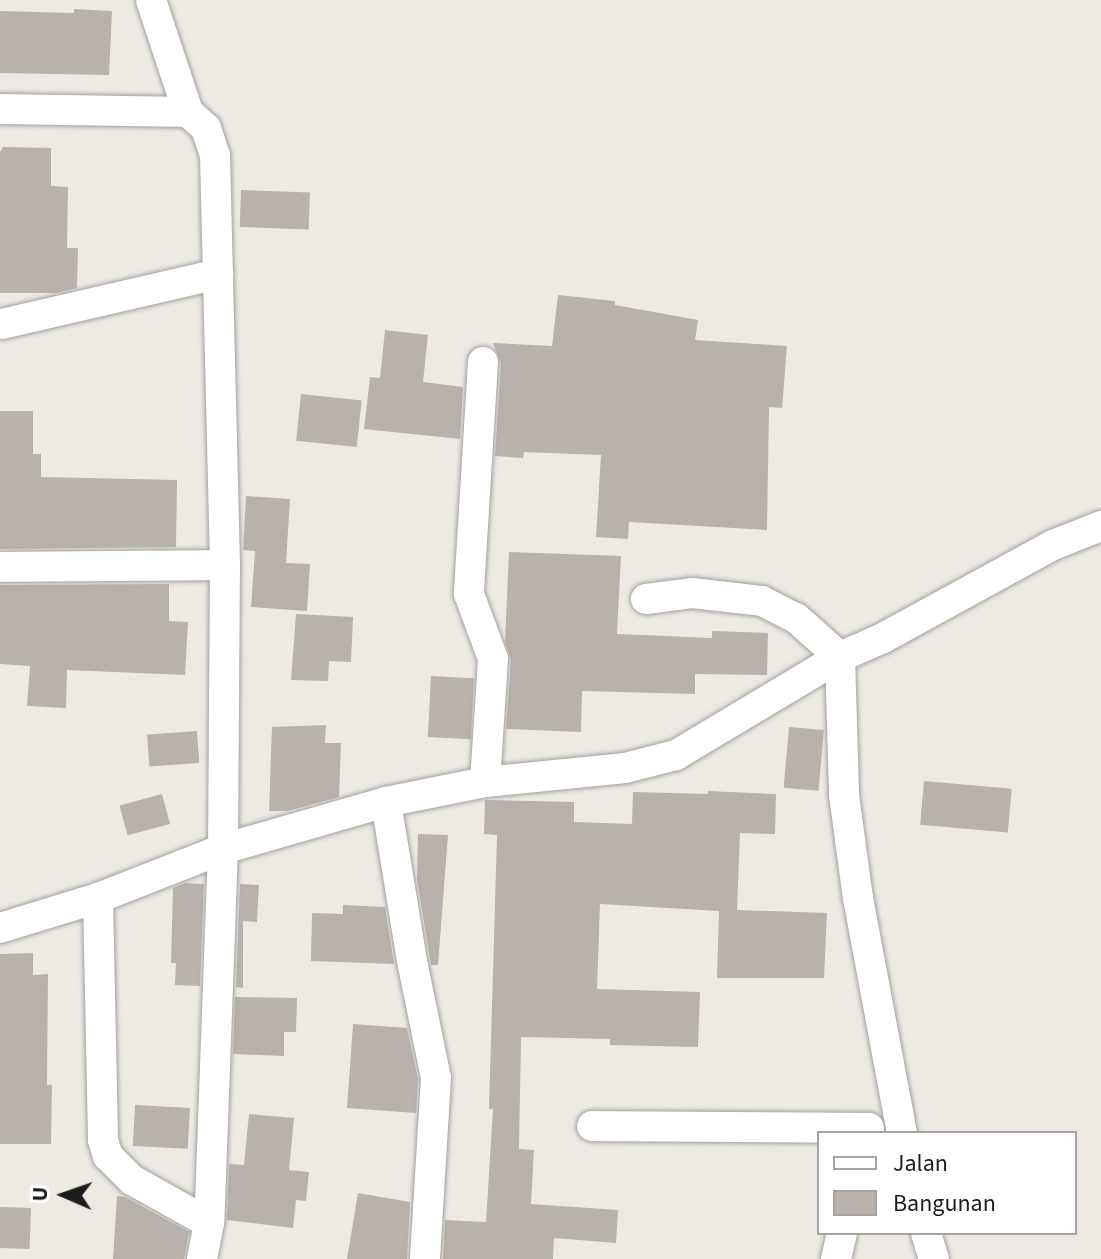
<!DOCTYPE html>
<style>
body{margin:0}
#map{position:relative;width:1101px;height:1259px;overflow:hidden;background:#edeae3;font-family:"Source Sans 3",sans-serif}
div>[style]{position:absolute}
.building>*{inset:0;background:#b9b2ac;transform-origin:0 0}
.roads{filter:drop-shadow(0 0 2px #a0a0a0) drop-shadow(0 0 2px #a0a0a0)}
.street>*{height:30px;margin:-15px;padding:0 15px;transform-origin:15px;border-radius:15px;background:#fff}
span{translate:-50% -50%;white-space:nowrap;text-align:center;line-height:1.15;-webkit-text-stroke:7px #fff;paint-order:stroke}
.legend{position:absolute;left:817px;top:1131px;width:260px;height:104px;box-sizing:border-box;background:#fff;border:2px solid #a4a4a4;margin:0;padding:10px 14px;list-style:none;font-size:24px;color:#1c1c1c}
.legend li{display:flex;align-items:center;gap:16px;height:40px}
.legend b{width:40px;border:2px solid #a4a4a4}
.north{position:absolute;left:24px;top:1155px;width:80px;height:80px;-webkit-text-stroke:6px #fff;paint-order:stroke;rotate:272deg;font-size:22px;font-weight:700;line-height:32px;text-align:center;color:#1c1c1c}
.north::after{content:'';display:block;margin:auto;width:28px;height:36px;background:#1c1c1c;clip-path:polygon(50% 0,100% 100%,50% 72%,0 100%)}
</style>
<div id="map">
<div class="building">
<i style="clip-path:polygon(74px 9px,112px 11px,109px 75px,0 73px,0 11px,74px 13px)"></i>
<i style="clip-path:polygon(3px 147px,51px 148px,51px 186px,68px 187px,67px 248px,78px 248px,77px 288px,57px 293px,0 293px,0 152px)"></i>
<i style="left:241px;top:190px;width:69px;height:37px;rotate:2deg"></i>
<i style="clip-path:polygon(558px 295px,615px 301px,615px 305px,698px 320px,695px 340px,787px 346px,782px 408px,769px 407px,767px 530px,629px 522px,628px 539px,596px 537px,601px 455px,524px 452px,523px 458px,495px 456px,501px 363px,493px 343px,552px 346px)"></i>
<i style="clip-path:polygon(385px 330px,428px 335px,423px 382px,463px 387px,460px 439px,364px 429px,370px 377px,380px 378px)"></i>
<i style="left:301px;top:394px;width:61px;height:47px;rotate:6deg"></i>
<i style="clip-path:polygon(0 411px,33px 411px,33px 454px,41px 454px,41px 477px,177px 480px,176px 547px,0 549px)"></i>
<i style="clip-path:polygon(246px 496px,290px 499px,286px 563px,310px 564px,307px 611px,251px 607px,255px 551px,243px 550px)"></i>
<i style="clip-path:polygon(509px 552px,621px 556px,617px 634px,712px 638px,712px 631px,768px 633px,767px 675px,695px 674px,695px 694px,582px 691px,581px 732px,506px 729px,511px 660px,505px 641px)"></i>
<i style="clip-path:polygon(169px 584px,169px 621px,188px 622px,185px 675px,67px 670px,66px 708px,27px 706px,30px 666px,0 664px,0 585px)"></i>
<i style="clip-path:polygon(296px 614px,353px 617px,351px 662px,329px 661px,328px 681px,291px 680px)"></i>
<i style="left:431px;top:676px;width:43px;height:61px;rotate:3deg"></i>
<i style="clip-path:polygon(326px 725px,325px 743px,341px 743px,339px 797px,288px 811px,269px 811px,272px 727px)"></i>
<i style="left:789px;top:727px;width:35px;height:61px;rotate:5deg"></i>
<i style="left:197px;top:731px;width:32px;height:50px;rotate:86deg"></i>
<i style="left:924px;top:781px;width:88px;height:44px;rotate:5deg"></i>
<i style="clip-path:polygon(708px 791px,776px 794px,775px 834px,740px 833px,737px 910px,827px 913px,824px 978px,717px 978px,719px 911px,600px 904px,597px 989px,700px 992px,698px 1047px,610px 1045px,610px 1039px,521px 1037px,519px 1149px,534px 1150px,531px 1204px,618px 1210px,616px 1243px,554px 1238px,553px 1259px,443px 1259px,445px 1220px,486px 1222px,493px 1109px,489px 1109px,497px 835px,484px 834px,485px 800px,574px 802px,574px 822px,632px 824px,633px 792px,708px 794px)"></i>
<i style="left:162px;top:794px;width:31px;height:44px;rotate:75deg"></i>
<i style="clip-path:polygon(418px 834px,448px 835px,438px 965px,431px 965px,417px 879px)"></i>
<i style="clip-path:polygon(185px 883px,204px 884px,200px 986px,175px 985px,176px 963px,171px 963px,173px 888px)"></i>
<i style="clip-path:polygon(240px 884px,259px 885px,257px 922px,243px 921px,243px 988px,236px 987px)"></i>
<i style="clip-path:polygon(343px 905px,385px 907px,394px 964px,311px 961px,312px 913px,343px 914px)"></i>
<i style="clip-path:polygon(33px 953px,33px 975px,48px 974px,47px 1085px,52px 1085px,51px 1144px,0 1144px,0 954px)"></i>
<i style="clip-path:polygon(235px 997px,297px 998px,296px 1032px,284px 1032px,284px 1056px,233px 1054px)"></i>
<i style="clip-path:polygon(353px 1024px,407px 1028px,418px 1079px,416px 1113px,347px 1108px)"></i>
<i style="left:135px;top:1105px;width:55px;height:41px;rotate:3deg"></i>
<i style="clip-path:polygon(249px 1114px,294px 1118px,289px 1170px,309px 1172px,306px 1201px,296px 1200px,293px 1228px,227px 1220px,229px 1164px,244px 1165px)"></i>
<i style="clip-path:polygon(358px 1193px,410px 1202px,407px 1259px,347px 1259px)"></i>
<i style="clip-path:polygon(117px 1196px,125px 1197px,189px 1232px,184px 1259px,113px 1259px)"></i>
<i style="left:0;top:1207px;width:31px;height:41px;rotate:2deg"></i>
</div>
<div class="roads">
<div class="street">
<i style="left:151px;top:0;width:118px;rotate:71.7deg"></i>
<i style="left:0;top:109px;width:188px;rotate:0.9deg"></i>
<i style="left:188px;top:112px;width:24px;rotate:42deg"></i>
<i style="left:206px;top:128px;width:28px;rotate:72deg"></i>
<i style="left:215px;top:155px;width:410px;rotate:88.6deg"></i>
<i style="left:225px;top:565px;width:284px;rotate:90.4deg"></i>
<i style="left:223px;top:849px;width:374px;rotate:92.1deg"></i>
<i style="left:209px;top:1223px;width:37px;rotate:101deg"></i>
<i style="left:2px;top:324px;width:222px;rotate:-13deg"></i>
<i style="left:483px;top:362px;width:232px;rotate:93.5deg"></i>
<i style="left:469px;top:594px;width:69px;rotate:69.7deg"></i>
<i style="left:493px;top:659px;width:123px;rotate:93.7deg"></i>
<i style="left:0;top:567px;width:225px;rotate:-0.5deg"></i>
<i style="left:646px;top:599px;width:46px;rotate:-7.4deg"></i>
<i style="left:692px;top:593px;width:70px;rotate:6.5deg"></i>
<i style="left:762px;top:601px;width:38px;rotate:27deg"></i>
<i style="left:796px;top:618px;width:59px;rotate:41.6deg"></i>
<i style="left:840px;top:657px;width:138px;rotate:88.3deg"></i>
<i style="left:844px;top:795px;width:104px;rotate:82.3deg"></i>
<i style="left:858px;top:898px;width:239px;rotate:79.4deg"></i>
<i style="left:386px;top:802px;width:166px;rotate:80.7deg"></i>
<i style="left:413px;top:966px;width:114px;rotate:78.4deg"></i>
<i style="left:436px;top:1078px;width:181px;rotate:93.5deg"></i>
<i style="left:98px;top:898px;width:242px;rotate:88.8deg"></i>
<i style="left:103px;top:1140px;width:17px;rotate:73deg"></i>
<i style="left:108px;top:1156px;width:34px;rotate:45deg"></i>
<i style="left:132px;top:1180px;width:88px;rotate:29.2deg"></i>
<i style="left:0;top:928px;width:102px;rotate:-17deg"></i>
<i style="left:98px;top:898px;width:134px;rotate:-21.4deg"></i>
<i style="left:223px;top:849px;width:170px;rotate:-16.1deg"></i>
<i style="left:386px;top:802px;width:101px;rotate:-11.4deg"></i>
<i style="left:485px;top:782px;width:141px;rotate:-5.7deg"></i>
<i style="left:625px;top:768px;width:53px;rotate:-14.3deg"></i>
<i style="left:676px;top:755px;width:191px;rotate:-30.9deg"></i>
<i style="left:840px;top:657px;width:47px;rotate:-23.8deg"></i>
<i style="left:883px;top:638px;width:194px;rotate:-28.7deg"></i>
<i style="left:1053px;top:545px;width:52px;rotate:-21.6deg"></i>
<i style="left:592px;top:1126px;width:277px;rotate:0.4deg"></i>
<i style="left:926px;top:1233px;width:27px;rotate:73deg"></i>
<i style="left:836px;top:1259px;width:27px;rotate:-77deg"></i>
</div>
</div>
<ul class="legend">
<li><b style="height:10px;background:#fff"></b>Jalan</li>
<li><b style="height:22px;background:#b9b2ac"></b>Bangunan</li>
</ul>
<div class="north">U</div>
</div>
